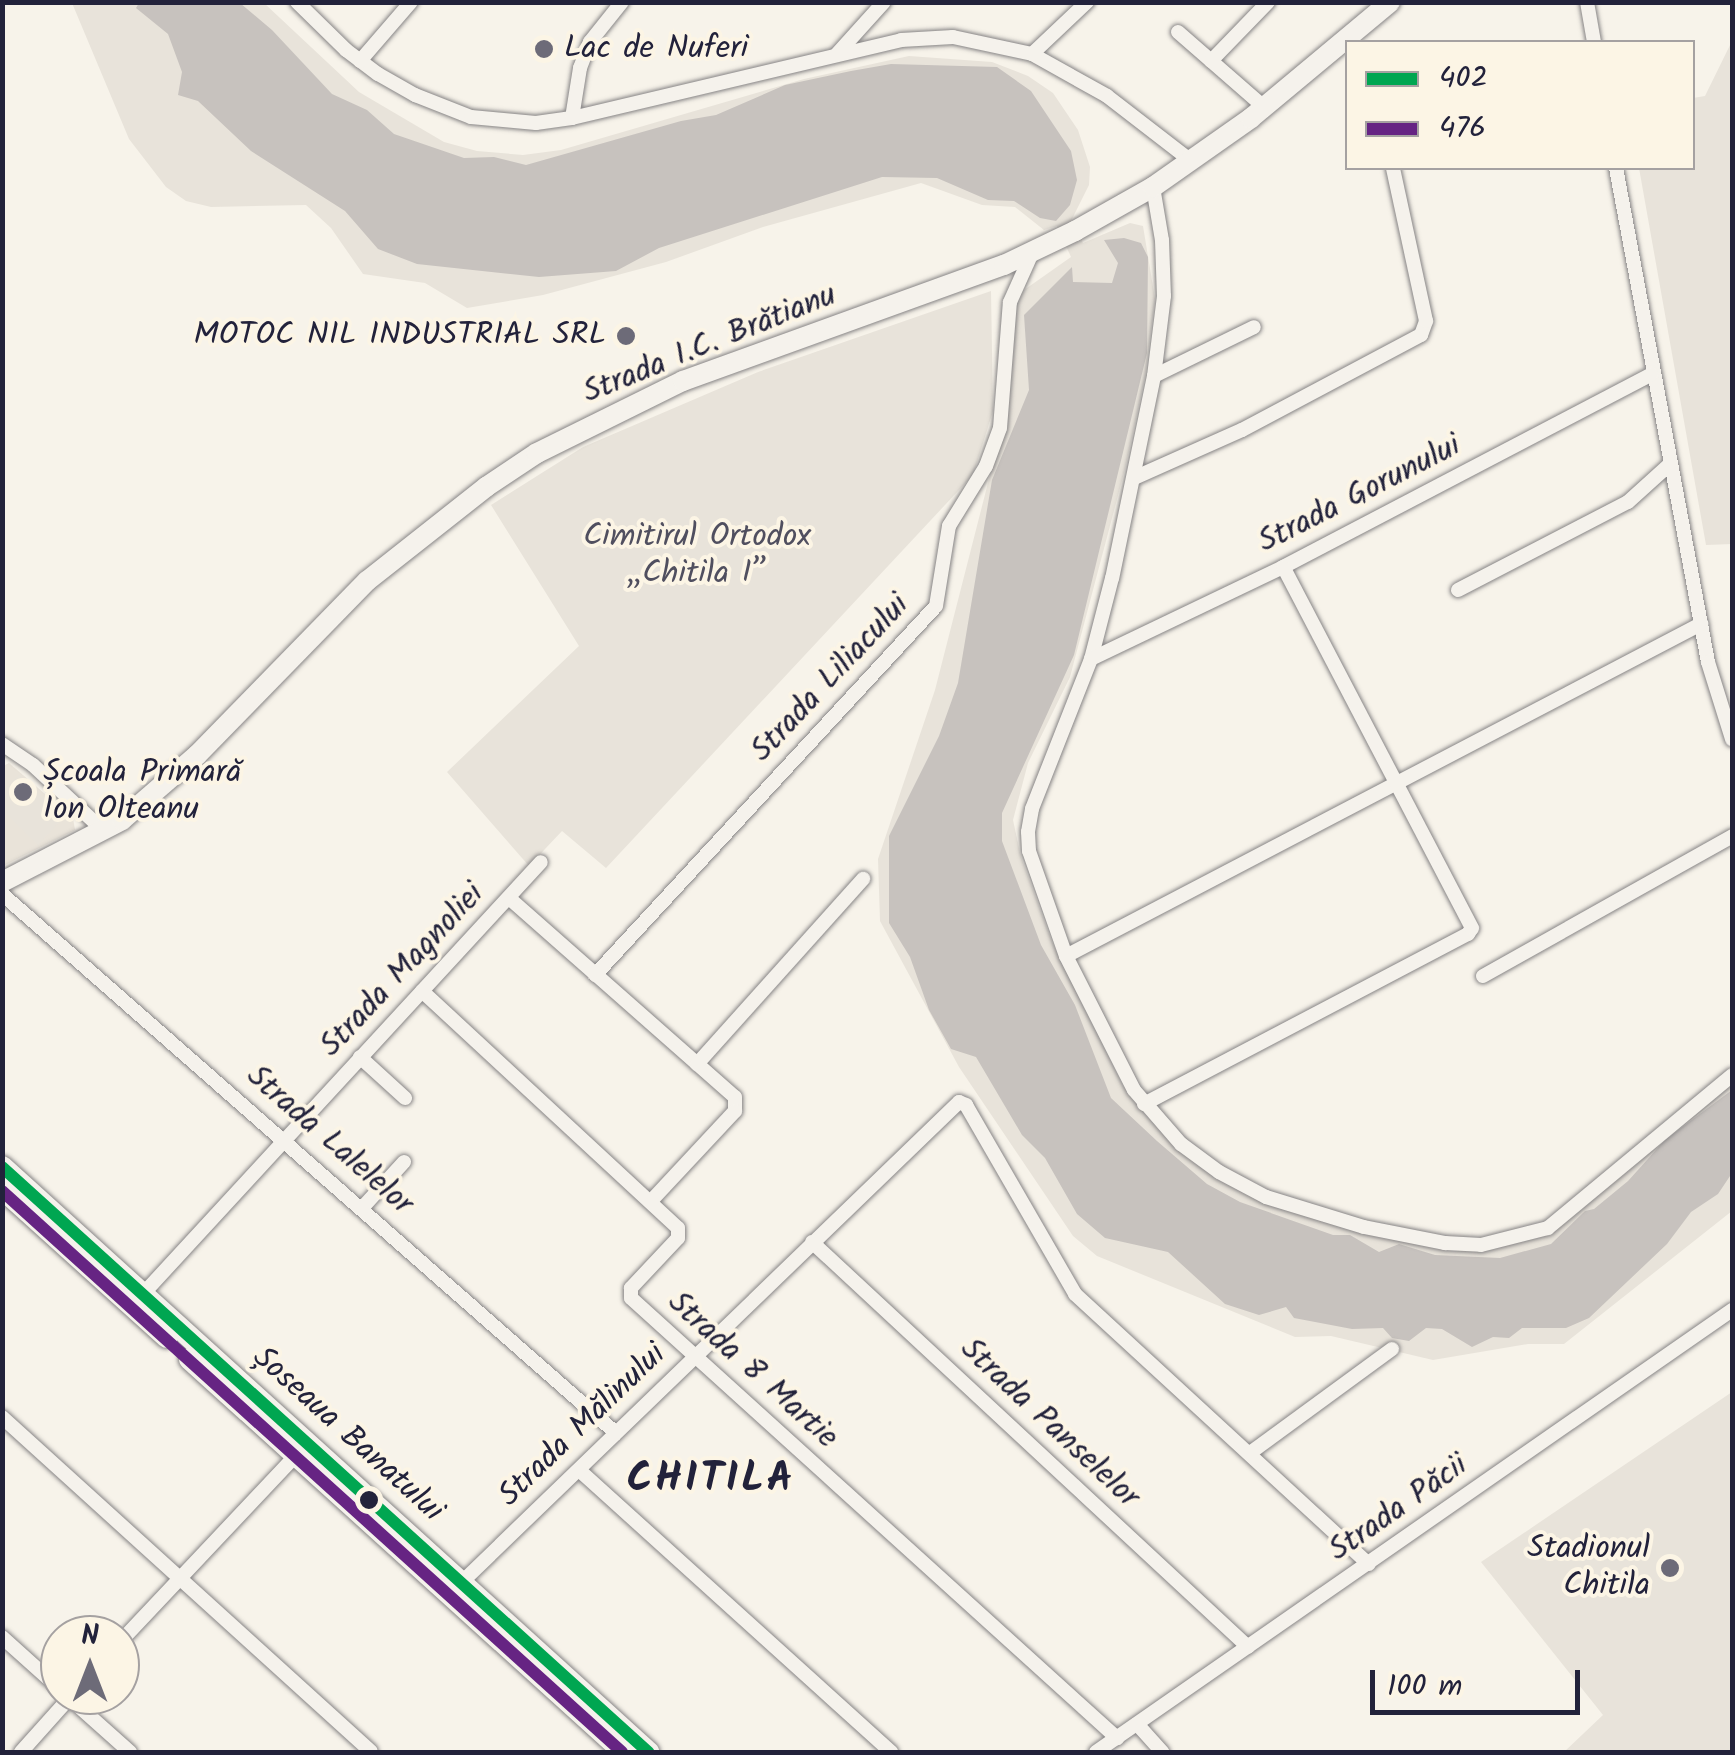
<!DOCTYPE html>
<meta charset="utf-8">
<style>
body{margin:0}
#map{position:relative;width:1735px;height:1755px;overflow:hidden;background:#f7f3ea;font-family:Kalam,sans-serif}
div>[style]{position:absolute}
.built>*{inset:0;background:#e9e3d9}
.green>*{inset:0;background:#e8e3da}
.water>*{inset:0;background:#c7c2be}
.roads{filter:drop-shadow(0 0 2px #868485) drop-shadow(0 0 2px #868485)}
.street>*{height:14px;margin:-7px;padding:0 7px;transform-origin:7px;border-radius:7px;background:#f5f2ec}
.secondary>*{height:20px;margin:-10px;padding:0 10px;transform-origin:10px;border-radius:10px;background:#f5f2ec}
.primary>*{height:22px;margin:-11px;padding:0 11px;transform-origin:11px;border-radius:11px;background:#f5f2ec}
.bus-1>*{height:12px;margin:-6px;padding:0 6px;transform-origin:6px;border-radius:6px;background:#00a651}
.bus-2>*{height:12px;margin:-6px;padding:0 6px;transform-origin:6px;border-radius:6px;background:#662483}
.dots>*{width:28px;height:28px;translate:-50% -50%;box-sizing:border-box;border:5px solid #fcf5e5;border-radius:50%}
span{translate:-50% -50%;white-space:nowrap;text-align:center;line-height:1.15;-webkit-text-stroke:8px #fcf5e5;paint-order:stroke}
.poi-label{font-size:32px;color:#22223b}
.left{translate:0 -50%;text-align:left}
.right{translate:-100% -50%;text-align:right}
.street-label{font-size:32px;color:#22223b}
.park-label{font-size:32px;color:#504f5f}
.district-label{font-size:42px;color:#22223b;font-weight:700;letter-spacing:2.5px}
.frame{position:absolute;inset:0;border:5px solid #22223b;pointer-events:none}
.legend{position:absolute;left:1345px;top:40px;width:350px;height:130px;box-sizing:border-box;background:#fcf5e5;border:2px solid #a5a1a1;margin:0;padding:12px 18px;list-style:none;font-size:30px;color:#22223b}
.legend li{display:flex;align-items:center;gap:20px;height:50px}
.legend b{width:50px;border:2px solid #a5a1a1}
.north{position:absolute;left:40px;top:1615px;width:100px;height:100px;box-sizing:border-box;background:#fcf5e5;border:2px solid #a5a1a1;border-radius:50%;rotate:0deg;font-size:28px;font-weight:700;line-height:40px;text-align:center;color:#22223b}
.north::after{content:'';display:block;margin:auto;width:35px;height:45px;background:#6d6b78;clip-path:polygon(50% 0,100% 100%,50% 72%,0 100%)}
.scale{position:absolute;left:1370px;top:1670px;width:210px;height:45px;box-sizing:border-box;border:5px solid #22223b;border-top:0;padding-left:12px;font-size:30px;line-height:35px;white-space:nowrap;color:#22223b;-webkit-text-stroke:8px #fcf5e5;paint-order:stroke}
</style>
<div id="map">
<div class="built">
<i style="clip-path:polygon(9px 763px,73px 818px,75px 830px,3px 866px,3px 766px)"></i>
</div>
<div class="green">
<i style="clip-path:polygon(72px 3px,264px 3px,359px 92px,444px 142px,477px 151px,523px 155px,561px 150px,804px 79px,909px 56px,992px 62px,1028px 76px,1053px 93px,1078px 130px,1090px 167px,1089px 185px,1071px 221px,1083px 243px,1130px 223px,1143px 226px,1155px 299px,1145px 377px,1125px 469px,1070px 677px,1028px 763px,1013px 820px,1021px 857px,1052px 942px,1123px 1086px,1206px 1169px,1335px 1217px,1435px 1241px,1533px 1235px,1732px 1076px,1732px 1211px,1564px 1344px,1528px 1344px,1433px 1360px,1331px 1336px,1295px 1337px,1097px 1256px,1073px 1236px,959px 1067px,880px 921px,878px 859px,935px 690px,990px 475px,1017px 295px,1071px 257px,1057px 226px,1044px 230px,1015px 207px,982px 205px,921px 183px,763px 227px,666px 262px,543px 295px,467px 308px,425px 283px,363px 274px,331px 228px,306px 205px,211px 207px,186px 201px,166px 187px,129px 139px)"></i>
<i style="clip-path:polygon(1732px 41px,1732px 544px,1706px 545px,1639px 168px,1692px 168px,1693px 98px,1705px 96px)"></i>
<i style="clip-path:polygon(991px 291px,993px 411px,973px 475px,606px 868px,562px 831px,529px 866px,447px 772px,579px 646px,491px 505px,583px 447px,758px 372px)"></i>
<i style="clip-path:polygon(19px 775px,63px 818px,38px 845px,3px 811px,3px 792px)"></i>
<i style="clip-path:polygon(1732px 1392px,1732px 1752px,1564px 1752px,1603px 1715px,1481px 1562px)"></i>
</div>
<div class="water">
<i style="clip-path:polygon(139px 3px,240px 3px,272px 30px,332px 94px,367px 110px,394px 134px,464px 158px,494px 157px,526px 165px,681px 121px,716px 115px,785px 85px,851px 71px,891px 64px,997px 67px,1031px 91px,1071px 151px,1077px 180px,1070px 205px,1056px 221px,1040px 218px,1014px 201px,988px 200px,937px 178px,882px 177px,659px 248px,616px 271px,539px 277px,417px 264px,378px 249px,345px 211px,251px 151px,198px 101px,178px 95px,182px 72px,168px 34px,136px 8px)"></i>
<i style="clip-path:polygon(1124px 238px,1141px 243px,1148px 257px,1147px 353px,1074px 655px,1002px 813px,1002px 841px,1041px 945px,1075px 1005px,1111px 1098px,1157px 1141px,1207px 1184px,1240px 1202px,1333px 1235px,1350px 1235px,1379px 1252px,1399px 1244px,1435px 1255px,1500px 1258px,1551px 1244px,1585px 1211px,1594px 1209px,1628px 1181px,1665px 1140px,1732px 1090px,1732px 1173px,1718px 1194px,1691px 1212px,1667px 1244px,1589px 1318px,1566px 1328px,1522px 1328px,1509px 1338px,1493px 1337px,1472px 1347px,1442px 1329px,1426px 1328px,1409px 1341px,1392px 1338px,1383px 1328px,1352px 1329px,1294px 1318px,1286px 1307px,1259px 1315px,1225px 1304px,1168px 1252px,1105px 1238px,1077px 1214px,1045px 1158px,1022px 1135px,976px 1057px,951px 1049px,929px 1010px,910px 957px,889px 923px,889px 836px,939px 736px,958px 683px,992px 480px,1029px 390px,1024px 315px,1072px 267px,1073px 282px,1112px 283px,1118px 263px,1104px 240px)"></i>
</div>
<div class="roads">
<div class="street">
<i style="left:297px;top:2px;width:69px;rotate:44.4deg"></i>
<i style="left:346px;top:50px;width:40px;rotate:37deg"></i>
<i style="left:378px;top:74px;width:43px;rotate:29.6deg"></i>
<i style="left:415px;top:95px;width:60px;rotate:21.4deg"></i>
<i style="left:471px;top:117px;width:65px;rotate:5.3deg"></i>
<i style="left:536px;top:123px;width:36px;rotate:-8deg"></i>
<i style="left:572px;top:118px;width:338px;rotate:-13.3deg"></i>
<i style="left:901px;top:40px;width:52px;rotate:-3.3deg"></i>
<i style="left:953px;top:37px;width:81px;rotate:12.1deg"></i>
<i style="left:1032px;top:54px;width:86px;rotate:29.2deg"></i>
<i style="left:1107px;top:96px;width:106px;rotate:37.7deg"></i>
<i style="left:1587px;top:2px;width:41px;rotate:80.1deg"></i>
<i style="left:1178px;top:32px;width:116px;rotate:41.1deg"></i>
<i style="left:837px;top:54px;width:70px;rotate:-47.9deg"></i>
<i style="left:1032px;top:54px;width:76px;rotate:-43.4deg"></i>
<i style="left:360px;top:61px;width:78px;rotate:-49.2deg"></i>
<i style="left:1211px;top:61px;width:82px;rotate:-46deg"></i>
<i style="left:572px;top:118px;width:51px;rotate:-80.9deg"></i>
<i style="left:580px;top:68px;width:28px;rotate:-69deg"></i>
<i style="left:590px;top:42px;width:51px;rotate:-51.3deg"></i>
<i style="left:1616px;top:168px;width:502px;rotate:79.45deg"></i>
<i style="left:1708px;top:662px;width:81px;rotate:72.7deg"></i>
<i style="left:1153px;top:187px;width:54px;rotate:80.4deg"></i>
<i style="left:1162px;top:240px;width:56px;rotate:88deg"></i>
<i style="left:1164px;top:296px;width:81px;rotate:97.1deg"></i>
<i style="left:1154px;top:376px;width:206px;rotate:101.7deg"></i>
<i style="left:1112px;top:578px;width:84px;rotate:104.5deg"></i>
<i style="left:1091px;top:659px;width:161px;rotate:111.5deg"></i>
<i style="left:1032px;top:809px;width:23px;rotate:100deg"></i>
<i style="left:1028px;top:832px;width:19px;rotate:87deg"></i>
<i style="left:1029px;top:851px;width:111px;rotate:70.6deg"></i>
<i style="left:1066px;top:956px;width:150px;rotate:63.1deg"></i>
<i style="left:1134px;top:1090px;width:72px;rotate:49deg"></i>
<i style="left:1181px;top:1144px;width:47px;rotate:36.4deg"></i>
<i style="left:1219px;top:1172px;width:53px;rotate:28deg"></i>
<i style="left:1266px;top:1197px;width:102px;rotate:17deg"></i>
<i style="left:1364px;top:1227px;width:83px;rotate:11.2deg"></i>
<i style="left:1445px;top:1243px;width:36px;rotate:3deg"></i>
<i style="left:1481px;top:1245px;width:69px;rotate:-14.2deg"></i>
<i style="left:1548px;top:1228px;width:239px;rotate:-39.7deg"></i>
<i style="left:1154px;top:376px;width:111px;rotate:-26.1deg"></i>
<i style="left:1134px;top:478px;width:118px;rotate:-24deg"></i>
<i style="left:1242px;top:430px;width:203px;rotate:-28deg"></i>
<i style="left:1421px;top:335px;width:15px;rotate:-70deg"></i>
<i style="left:1426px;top:321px;width:157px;rotate:-102.2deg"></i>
<i style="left:1458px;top:590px;width:191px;rotate:-27.4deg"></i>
<i style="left:1628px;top:502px;width:57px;rotate:-42.1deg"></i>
<i style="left:1091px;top:659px;width:213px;rotate:-25.6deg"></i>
<i style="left:1283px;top:567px;width:416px;rotate:-27.6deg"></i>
<i style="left:2px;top:744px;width:37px;rotate:34deg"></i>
<i style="left:33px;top:765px;width:97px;rotate:42.9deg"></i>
<i style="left:2px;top:894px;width:817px;rotate:41.28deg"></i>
<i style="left:509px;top:898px;width:301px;rotate:41.4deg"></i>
<i style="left:735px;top:1097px;width:14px;rotate:90deg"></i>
<i style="left:735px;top:1111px;width:123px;rotate:133deg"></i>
<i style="left:1066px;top:956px;width:717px;rotate:-27.6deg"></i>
<i style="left:595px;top:975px;width:502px;rotate:-47.26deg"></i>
<i style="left:936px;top:606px;width:81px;rotate:-80.8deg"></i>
<i style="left:949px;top:526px;width:70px;rotate:-58.3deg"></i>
<i style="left:986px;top:466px;width:40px;rotate:-69.8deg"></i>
<i style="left:1000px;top:428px;width:126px;rotate:-85.5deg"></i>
<i style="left:1010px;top:302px;width:54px;rotate:-65.8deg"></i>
<i style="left:1483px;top:976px;width:286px;rotate:-29.3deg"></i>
<i style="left:422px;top:991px;width:349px;rotate:42.8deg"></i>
<i style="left:678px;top:1228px;width:10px;rotate:90deg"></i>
<i style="left:678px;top:1238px;width:69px;rotate:133.2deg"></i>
<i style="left:631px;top:1288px;width:10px;rotate:90deg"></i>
<i style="left:631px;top:1298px;width:656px;rotate:42.16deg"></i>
<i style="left:360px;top:1057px;width:61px;rotate:42.3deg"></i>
<i style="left:697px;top:1064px;width:249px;rotate:-48.1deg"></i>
<i style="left:1144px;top:1104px;width:366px;rotate:-27.7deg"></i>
<i style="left:1468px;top:934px;width:7px;rotate:-56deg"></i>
<i style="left:1472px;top:928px;width:407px;rotate:-117.6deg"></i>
<i style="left:363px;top:1207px;width:61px;rotate:-47.7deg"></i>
<i style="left:812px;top:1242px;width:595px;rotate:42.89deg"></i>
<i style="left:143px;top:1294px;width:587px;rotate:-47.35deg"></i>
<i style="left:2px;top:1417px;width:498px;rotate:42.2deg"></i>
<i style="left:1250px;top:1453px;width:176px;rotate:-36.2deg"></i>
<i style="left:579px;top:1470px;width:421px;rotate:42.1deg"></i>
<i style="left:462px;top:1582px;width:691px;rotate:-44deg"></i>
<i style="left:959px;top:1102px;width:8px;rotate:23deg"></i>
<i style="left:966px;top:1105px;width:218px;rotate:60deg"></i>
<i style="left:1075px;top:1294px;width:399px;rotate:42.6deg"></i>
<i style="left:2px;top:1637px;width:78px;rotate:41.9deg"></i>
<i style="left:120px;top:1642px;width:258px;rotate:-46.7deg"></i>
<i style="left:66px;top:1695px;width:86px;rotate:41.7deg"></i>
<i style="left:1137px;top:1724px;width:38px;rotate:48deg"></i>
<i style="left:21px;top:1752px;width:76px;rotate:-48.2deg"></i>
<i style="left:1096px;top:1752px;width:775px;rotate:-34.8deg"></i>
</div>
<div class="secondary">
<i style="left:2px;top:882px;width:135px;rotate:-27.3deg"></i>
<i style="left:122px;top:820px;width:99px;rotate:-40.9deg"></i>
<i style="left:197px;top:755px;width:243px;rotate:-45.7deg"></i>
<i style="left:367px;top:581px;width:152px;rotate:-38.3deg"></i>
<i style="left:486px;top:487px;width:61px;rotate:-33.7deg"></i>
<i style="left:537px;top:453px;width:163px;rotate:-26.3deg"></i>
<i style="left:683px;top:381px;width:341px;rotate:-19.9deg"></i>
<i style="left:1004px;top:265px;width:79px;rotate:-25.6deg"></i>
<i style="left:1075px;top:231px;width:90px;rotate:-29.4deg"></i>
<i style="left:1153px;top:187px;width:120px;rotate:-35.1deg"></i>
<i style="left:1251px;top:118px;width:181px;rotate:-39.8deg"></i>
</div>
<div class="primary">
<i style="left:2px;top:1167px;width:872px;rotate:42.16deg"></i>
<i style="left:2px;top:1188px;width:222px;rotate:42.1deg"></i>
<i style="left:190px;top:1359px;width:585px;rotate:42.16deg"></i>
</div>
</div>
<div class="bus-1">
<i style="left:2px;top:1167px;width:872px;rotate:42.16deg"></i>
</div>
<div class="bus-2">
<i style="left:2px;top:1191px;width:836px;rotate:42.14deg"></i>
</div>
<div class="dots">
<i style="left:544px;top:49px;background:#6d6b78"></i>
<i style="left:626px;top:336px;background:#6d6b78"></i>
<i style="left:23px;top:792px;background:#6d6b78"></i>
<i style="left:369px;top:1500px;background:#22223b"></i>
<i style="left:1670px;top:1568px;background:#6d6b78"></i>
</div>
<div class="poi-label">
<span class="left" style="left:564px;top:49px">Lac de Nuferi</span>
<span class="right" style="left:606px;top:336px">MOTOC NIL INDUSTRIAL SRL</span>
<span class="left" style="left:43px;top:792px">Școala Primară<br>Ion Olteanu</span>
<span class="right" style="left:1650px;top:1568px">Stadionul<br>Chitila</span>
</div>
<div class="street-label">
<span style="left:710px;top:345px;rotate:-22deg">Strada I.C. Brătianu</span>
<span style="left:1360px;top:495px;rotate:-27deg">Strada Gorunului</span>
<span style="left:831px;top:679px;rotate:-47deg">Strada Liliacului</span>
<span style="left:403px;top:971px;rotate:-47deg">Strada Magnoliei</span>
<span style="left:329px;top:1141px;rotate:41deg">Strada Lalelelor</span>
<span style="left:752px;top:1371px;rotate:42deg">Strada 8 Martie</span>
<span style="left:1049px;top:1424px;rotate:43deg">Strada Panselelor</span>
<span style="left:583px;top:1426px;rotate:-44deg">Strada Mălinului</span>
<span style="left:347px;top:1435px;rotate:42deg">Șoseaua Banatului</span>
<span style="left:1399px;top:1509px;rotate:-35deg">Strada Păcii</span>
</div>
<div class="park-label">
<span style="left:697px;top:556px">Cimitirul Ortodox<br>„Chitila I”</span>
</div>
<div class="district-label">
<span style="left:711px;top:1480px">CHITILA</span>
</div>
<div class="frame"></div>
<ul class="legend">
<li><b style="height:12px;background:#00a651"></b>402</li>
<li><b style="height:12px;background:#662483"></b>476</li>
</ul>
<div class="north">N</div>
<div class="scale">100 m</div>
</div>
